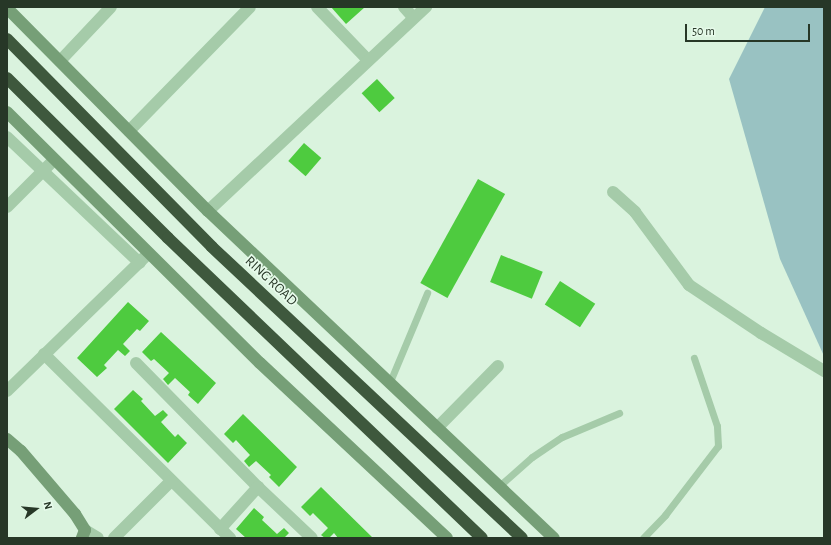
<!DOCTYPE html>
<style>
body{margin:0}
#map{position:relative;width:831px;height:545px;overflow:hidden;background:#daf3de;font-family:"Alegreya Sans",sans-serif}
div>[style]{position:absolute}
.green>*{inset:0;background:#99c2c2}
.building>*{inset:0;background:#4ecb3f;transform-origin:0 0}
.lane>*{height:7px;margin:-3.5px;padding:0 3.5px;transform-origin:3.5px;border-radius:3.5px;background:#a5cba9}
.street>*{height:12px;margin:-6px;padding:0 6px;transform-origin:6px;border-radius:6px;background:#a5cba9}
.secondary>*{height:12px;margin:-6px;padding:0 6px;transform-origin:6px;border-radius:6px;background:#769f77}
.highway>*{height:12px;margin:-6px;padding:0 6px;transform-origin:6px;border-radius:6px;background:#3e583d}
span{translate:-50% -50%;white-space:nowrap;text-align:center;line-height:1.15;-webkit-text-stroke:3.5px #e6faea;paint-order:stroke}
.street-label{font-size:14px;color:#273727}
.frame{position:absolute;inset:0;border:8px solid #273727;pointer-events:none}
.north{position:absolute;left:16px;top:489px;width:40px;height:40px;-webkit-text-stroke:3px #e6faea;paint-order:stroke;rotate:74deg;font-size:11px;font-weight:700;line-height:16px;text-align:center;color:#273727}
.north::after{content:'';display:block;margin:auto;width:14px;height:18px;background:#273727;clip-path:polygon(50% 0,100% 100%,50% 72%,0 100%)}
.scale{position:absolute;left:685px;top:24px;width:125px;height:18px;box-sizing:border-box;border:2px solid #273727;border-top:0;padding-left:5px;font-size:12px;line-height:14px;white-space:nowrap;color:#273727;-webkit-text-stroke:3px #e6faea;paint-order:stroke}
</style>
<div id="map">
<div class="green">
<i style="clip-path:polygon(765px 7px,824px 7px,824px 356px,780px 259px,729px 79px)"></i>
</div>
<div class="building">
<i style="clip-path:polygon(331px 7px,365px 7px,346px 24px)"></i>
<i style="left:377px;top:79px;width:26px;height:21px;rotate:47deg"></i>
<i style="left:304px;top:143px;width:23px;height:24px;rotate:41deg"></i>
<i style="left:478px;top:179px;width:31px;height:119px;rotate:29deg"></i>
<i style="left:501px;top:255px;width:45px;height:29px;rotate:22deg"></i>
<i style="left:560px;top:281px;width:42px;height:28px;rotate:33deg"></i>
<i style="clip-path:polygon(128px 302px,149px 321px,140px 331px,137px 329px,123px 344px,130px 351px,125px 356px,118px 350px,104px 365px,107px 368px,97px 377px,77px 358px)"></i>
<i style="clip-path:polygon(161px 332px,216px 383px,198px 404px,188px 395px,190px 392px,175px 378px,168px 385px,163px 379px,169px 373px,154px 359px,151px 361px,142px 352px)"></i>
<i style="clip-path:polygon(133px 390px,143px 399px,141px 401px,155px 416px,163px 410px,168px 415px,161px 422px,175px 437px,178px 434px,187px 443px,168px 463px,114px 409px)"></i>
<i style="clip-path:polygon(243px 414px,297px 467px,279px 487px,269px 477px,271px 475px,256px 461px,249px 467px,244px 461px,250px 455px,236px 440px,233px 443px,224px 434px)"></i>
<i style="clip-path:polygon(321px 487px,373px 538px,338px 538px,334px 533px,329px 538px,325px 538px,321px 535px,328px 528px,313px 513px,310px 516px,301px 507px)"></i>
<i style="clip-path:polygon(254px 508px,264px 517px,262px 520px,277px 534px,284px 528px,289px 533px,284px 538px,246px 538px,236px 529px)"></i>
</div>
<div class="lane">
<i style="left:389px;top:384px;width:99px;rotate:-67.3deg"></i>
<i style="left:498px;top:487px;width:45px;rotate:-41.4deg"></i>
<i style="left:532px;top:457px;width:36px;rotate:-34deg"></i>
<i style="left:562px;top:437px;width:62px;rotate:-22.8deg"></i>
<i style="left:643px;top:538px;width:32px;rotate:-46deg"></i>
<i style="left:665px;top:515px;width:87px;rotate:-52.5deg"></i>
<i style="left:718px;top:446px;width:20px;rotate:-93deg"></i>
<i style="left:717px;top:426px;width:72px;rotate:-108.7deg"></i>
</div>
<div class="street">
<i style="left:317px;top:7px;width:74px;rotate:46.1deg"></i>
<i style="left:404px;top:7px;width:13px;rotate:48deg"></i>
<i style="left:60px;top:61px;width:74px;rotate:-46.6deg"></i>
<i style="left:129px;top:131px;width:173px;rotate:-45.7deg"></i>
<i style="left:7px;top:137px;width:183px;rotate:43.5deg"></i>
<i style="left:613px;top:192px;width:30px;rotate:42deg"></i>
<i style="left:635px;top:212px;width:91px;rotate:53.5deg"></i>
<i style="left:689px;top:285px;width:87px;rotate:33.7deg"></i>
<i style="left:761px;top:333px;width:74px;rotate:31.1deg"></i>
<i style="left:7px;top:207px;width:66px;rotate:-45deg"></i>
<i style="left:208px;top:211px;width:299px;rotate:-43.1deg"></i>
<i style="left:44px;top:354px;width:262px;rotate:44.7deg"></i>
<i style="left:136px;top:363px;width:174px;rotate:45.5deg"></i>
<i style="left:258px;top:487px;width:74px;rotate:43.4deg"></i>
<i style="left:7px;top:391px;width:197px;rotate:-44.2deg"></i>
<i style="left:437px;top:428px;width:87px;rotate:-45.5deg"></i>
<i style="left:220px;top:529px;width:57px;rotate:-47.9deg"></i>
<i style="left:85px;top:530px;width:15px;rotate:32deg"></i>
<i style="left:114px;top:538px;width:81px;rotate:-45deg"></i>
</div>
<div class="secondary">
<i style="left:7px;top:8px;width:286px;rotate:45.3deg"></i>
<i style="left:208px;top:211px;width:476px;rotate:43.4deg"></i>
<i style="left:7px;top:112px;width:356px;rotate:44.8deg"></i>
<i style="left:260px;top:363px;width:256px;rotate:43.1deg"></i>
<i style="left:7px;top:439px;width:18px;rotate:41deg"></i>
<i style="left:21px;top:451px;width:83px;rotate:49.4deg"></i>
<i style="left:75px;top:514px;width:19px;rotate:58deg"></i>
<i style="left:85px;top:530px;width:9px;rotate:111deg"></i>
</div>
<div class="highway">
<i style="left:7px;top:39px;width:292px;rotate:45.4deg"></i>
<i style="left:212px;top:247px;width:425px;rotate:43.2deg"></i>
<i style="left:7px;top:78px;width:227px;rotate:44.8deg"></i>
<i style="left:168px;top:238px;width:434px;rotate:43.7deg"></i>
</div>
<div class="street-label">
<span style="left:271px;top:281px;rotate:43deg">RING ROAD</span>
</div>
<div class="frame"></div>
<div class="north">N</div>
<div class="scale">50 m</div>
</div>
